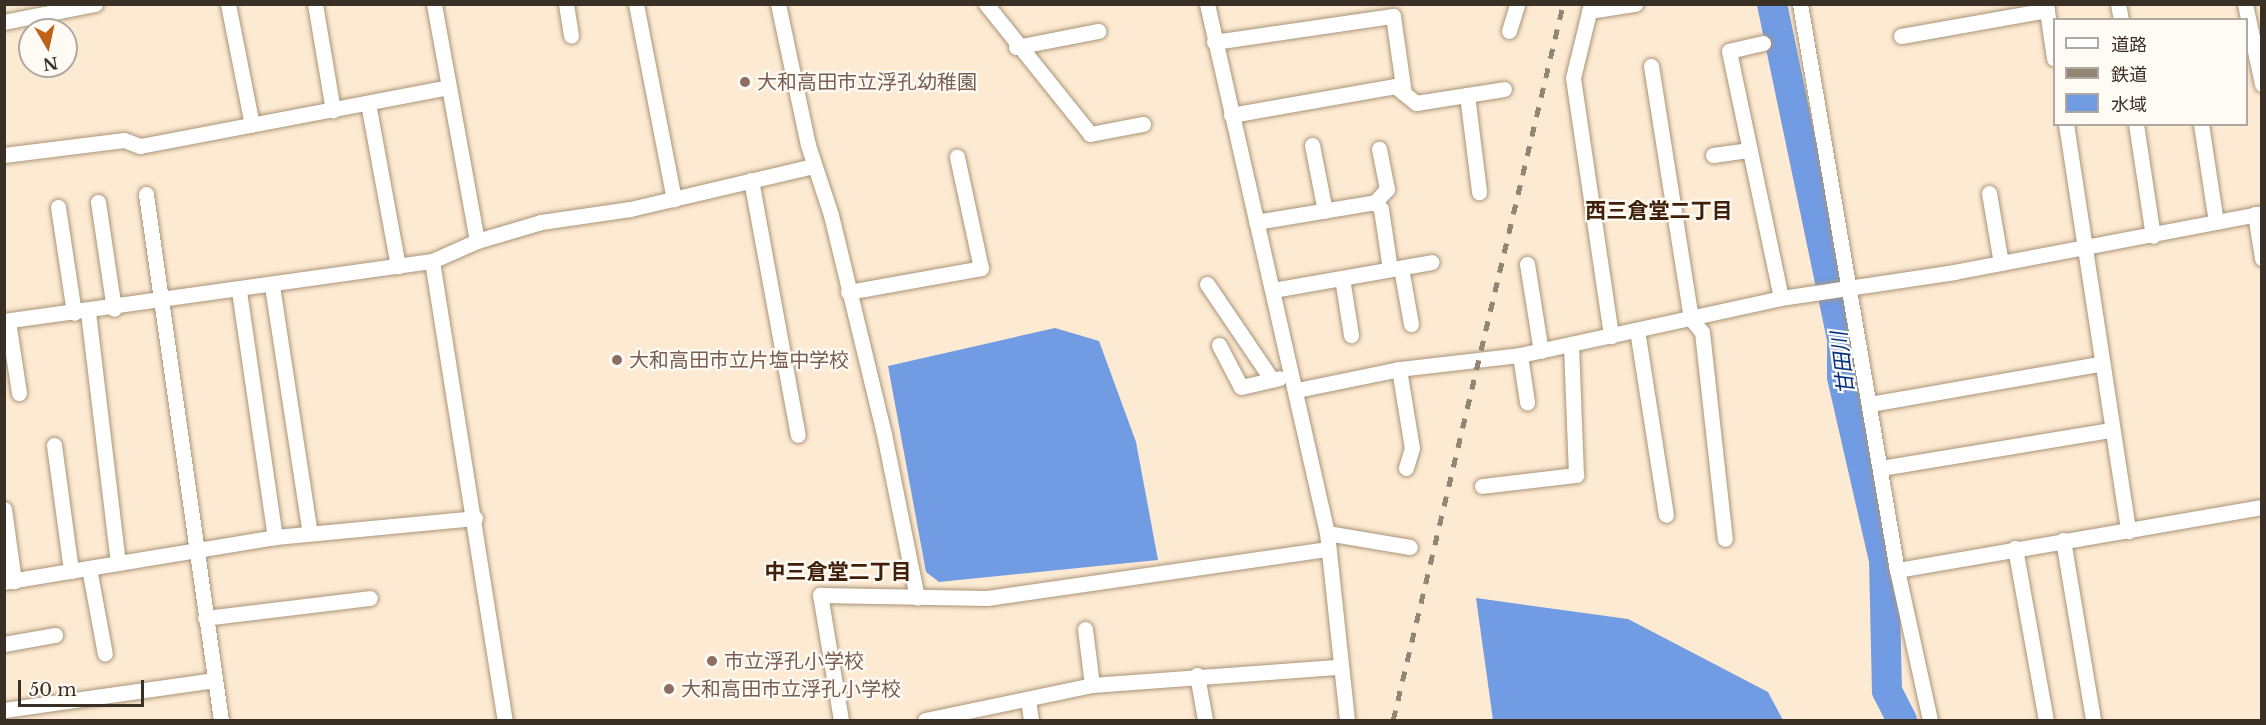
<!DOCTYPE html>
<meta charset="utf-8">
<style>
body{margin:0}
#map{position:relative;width:2266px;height:725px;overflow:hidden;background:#fdead2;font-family:"Libre Baskerville","Noto Sans JP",serif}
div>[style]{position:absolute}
.water>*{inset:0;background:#719be3}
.river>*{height:30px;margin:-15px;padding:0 15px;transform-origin:15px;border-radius:15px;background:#719be3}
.roads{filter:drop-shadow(0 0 2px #a99478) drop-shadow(0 0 2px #a99478)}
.minor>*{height:15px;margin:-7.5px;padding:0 7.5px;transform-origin:7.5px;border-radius:7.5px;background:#fff}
.rail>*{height:4.5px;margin-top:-2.25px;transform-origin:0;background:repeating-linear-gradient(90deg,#938574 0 10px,transparent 0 20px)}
.dots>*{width:16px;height:16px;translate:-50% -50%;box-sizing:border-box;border:3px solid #fefaf4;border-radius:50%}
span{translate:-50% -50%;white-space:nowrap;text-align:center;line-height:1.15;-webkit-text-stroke:4.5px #fefaf4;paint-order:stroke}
.education-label{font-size:20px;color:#785e54}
.left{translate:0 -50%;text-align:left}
.neighbourhood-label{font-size:21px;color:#41200a;font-weight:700}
.water-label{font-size:21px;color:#002f81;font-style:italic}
.frame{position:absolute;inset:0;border:6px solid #393025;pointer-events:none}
.legend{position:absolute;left:2053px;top:18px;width:195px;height:108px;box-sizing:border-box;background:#fefaf4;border:2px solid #afa9a1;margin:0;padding:8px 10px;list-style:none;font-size:18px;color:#393025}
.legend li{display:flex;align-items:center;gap:12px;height:30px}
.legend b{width:30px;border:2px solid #afa9a1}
.north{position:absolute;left:18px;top:18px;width:60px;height:60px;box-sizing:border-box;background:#fefaf4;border:2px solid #afa9a1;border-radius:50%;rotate:171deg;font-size:16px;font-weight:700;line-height:24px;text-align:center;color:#393025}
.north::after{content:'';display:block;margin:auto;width:21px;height:27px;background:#bf6117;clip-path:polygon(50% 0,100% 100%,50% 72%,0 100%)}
.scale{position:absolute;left:18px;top:680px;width:126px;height:27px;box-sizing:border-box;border:3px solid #393025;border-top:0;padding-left:8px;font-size:18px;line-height:21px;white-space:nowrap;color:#393025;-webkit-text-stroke:4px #fefaf4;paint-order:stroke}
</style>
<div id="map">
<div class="water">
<i style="clip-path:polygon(1055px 328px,1099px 341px,1136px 442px,1158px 560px,939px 582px,926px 572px,888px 366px)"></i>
<i style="clip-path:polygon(1476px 598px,1628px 619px,1768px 692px,1783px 720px,1493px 720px)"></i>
</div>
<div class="river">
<i style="left:1772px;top:4px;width:342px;rotate:78.2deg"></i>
<i style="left:1842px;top:339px;width:38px;rotate:90deg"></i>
<i style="left:1842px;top:377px;width:188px;rotate:77.1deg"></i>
<i style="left:1884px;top:560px;width:131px;rotate:88.7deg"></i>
<i style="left:1887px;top:691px;width:33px;rotate:63deg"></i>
</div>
<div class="roads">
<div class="minor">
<i style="left:228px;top:4px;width:123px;rotate:78.8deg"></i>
<i style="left:315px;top:4px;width:108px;rotate:80.4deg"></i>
<i style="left:566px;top:4px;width:32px;rotate:81deg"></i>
<i style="left:636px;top:4px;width:199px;rotate:79deg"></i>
<i style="left:778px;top:4px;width:144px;rotate:78deg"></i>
<i style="left:808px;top:145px;width:74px;rotate:71.8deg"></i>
<i style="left:831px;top:215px;width:225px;rotate:76.4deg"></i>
<i style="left:884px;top:434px;width:167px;rotate:78.6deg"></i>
<i style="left:986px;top:4px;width:166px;rotate:51.3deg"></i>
<i style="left:1090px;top:134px;width:54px;rotate:-10.7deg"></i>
<i style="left:1207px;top:4px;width:542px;rotate:77.22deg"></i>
<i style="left:1327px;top:533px;width:188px;rotate:83.9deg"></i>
<i style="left:1591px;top:4px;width:76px;rotate:103.7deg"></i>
<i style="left:1573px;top:78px;width:261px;rotate:81.6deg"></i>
<i style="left:1800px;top:4px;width:574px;rotate:80.28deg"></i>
<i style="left:1897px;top:570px;width:154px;rotate:77.6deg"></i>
<i style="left:2046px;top:4px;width:55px;rotate:81.6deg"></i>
<i style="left:2118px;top:4px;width:16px;rotate:79deg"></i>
<i style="left:2245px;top:4px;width:82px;rotate:78deg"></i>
<i style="left:1589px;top:11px;width:47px;rotate:-8.7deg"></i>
<i style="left:4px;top:22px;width:93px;rotate:-11.2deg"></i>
<i style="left:1509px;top:31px;width:28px;rotate:-73deg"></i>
<i style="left:1901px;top:36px;width:148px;rotate:-10.1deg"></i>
<i style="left:1214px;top:42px;width:181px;rotate:-8.3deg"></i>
<i style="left:1393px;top:16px;width:78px;rotate:81.9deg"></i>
<i style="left:1763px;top:43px;width:35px;rotate:167deg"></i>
<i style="left:1729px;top:51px;width:252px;rotate:78.1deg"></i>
<i style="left:1016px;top:47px;width:84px;rotate:-11deg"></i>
<i style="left:1651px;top:66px;width:256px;rotate:81deg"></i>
<i style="left:1691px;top:319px;width:17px;rotate:50deg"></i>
<i style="left:1702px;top:332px;width:208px;rotate:83.7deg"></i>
<i style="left:1467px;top:95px;width:98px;rotate:82.9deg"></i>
<i style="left:368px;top:103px;width:166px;rotate:79.6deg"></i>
<i style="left:1231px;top:115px;width:167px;rotate:-10deg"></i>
<i style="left:1395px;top:86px;width:27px;rotate:39deg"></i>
<i style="left:1416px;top:103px;width:89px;rotate:-9deg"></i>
<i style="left:2066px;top:124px;width:412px;rotate:81.3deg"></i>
<i style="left:2136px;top:124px;width:113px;rotate:81.4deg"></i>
<i style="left:2201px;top:124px;width:99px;rotate:81.3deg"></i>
<i style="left:1312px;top:145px;width:67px;rotate:78.9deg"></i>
<i style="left:4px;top:155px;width:121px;rotate:-7.1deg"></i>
<i style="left:124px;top:140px;width:17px;rotate:21deg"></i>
<i style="left:140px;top:146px;width:314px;rotate:-10.8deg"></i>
<i style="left:1713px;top:155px;width:37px;rotate:-8deg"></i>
<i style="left:751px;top:180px;width:259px;rotate:79.6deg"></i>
<i style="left:1989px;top:193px;width:71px;rotate:80.3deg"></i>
<i style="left:146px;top:194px;width:531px;rotate:81.89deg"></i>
<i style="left:98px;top:202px;width:108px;rotate:81.5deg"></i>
<i style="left:1375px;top:202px;width:18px;rotate:-47deg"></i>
<i style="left:1387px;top:189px;width:41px;rotate:-101.3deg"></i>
<i style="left:58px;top:207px;width:107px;rotate:81.4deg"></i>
<i style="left:2255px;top:214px;width:45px;rotate:81deg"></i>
<i style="left:1256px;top:222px;width:121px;rotate:-9.5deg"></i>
<i style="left:1375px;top:202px;width:9px;rotate:49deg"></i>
<i style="left:1381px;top:209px;width:61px;rotate:81.5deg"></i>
<i style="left:477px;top:241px;width:67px;rotate:-16.5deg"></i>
<i style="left:541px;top:222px;width:90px;rotate:-8.3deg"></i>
<i style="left:630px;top:209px;width:189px;rotate:-13.2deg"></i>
<i style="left:432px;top:261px;width:465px;rotate:81deg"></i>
<i style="left:1527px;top:264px;width:88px;rotate:80.9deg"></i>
<i style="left:1401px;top:268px;width:57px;rotate:79.9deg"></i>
<i style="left:1342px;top:278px;width:58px;rotate:81deg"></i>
<i style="left:1207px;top:284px;width:116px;rotate:55.9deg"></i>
<i style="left:272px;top:286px;width:250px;rotate:81.3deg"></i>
<i style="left:1273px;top:290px;width:161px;rotate:-10deg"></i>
<i style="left:239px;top:291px;width:249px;rotate:81.7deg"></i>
<i style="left:848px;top:292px;width:135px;rotate:-10.2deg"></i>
<i style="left:981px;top:268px;width:114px;rotate:-102.2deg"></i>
<i style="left:88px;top:312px;width:253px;rotate:83.2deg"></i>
<i style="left:4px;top:321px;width:432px;rotate:-8deg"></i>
<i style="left:432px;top:261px;width:49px;rotate:-24deg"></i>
<i style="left:477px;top:241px;width:241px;rotate:-100.3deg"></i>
<i style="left:8px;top:321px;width:73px;rotate:81.3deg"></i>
<i style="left:1637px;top:330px;width:187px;rotate:81.1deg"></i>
<i style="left:1219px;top:345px;width:47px;rotate:62.4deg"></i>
<i style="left:1241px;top:387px;width:39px;rotate:-13deg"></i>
<i style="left:1520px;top:355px;width:48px;rotate:81.5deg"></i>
<i style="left:1399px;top:369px;width:80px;rotate:80.7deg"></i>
<i style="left:1412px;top:448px;width:21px;rotate:107deg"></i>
<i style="left:1297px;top:390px;width:104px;rotate:-11.6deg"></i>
<i style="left:1399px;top:369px;width:122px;rotate:-6.6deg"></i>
<i style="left:1520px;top:355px;width:267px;rotate:-12.3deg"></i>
<i style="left:1781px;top:298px;width:175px;rotate:-8.5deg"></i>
<i style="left:1954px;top:272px;width:314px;rotate:-10.8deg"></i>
<i style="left:1870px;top:404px;width:233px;rotate:-9.9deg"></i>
<i style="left:54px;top:445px;width:127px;rotate:82.3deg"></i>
<i style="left:1881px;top:468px;width:233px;rotate:-9.4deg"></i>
<i style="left:1482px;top:486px;width:95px;rotate:-6.7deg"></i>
<i style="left:1576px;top:475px;width:131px;rotate:-92.2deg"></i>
<i style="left:4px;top:509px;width:73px;rotate:82.1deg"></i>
<i style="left:1327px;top:533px;width:84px;rotate:9.6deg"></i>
<i style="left:2063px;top:540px;width:182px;rotate:80.5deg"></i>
<i style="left:2015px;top:548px;width:175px;rotate:79.8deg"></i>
<i style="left:89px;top:568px;width:87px;rotate:79.5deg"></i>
<i style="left:1897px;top:570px;width:370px;rotate:-9.8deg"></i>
<i style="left:4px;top:582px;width:275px;rotate:-9.4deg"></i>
<i style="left:275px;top:537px;width:201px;rotate:-5.4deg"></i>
<i style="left:205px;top:618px;width:166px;rotate:-6.9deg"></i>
<i style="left:1085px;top:629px;width:56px;rotate:82.9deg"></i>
<i style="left:4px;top:644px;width:52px;rotate:-10deg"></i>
<i style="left:1197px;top:675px;width:46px;rotate:79.9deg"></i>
<i style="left:1028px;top:699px;width:21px;rotate:82deg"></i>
<i style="left:4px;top:710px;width:213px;rotate:-8.1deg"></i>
<i style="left:841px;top:720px;width:127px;rotate:-99.5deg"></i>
<i style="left:820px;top:595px;width:167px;rotate:1deg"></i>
<i style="left:987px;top:598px;width:344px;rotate:-8.2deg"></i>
<i style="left:925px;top:720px;width:171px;rotate:-11.8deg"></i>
<i style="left:1092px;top:685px;width:248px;rotate:-4.2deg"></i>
</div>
</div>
<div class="rail">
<i style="left:1393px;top:720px;width:736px;rotate:-76.64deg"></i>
</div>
<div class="dots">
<i style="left:745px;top:82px;background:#8d6e63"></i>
<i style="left:617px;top:360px;background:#8d6e63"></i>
<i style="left:712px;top:661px;background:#8d6e63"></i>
<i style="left:669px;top:689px;background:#8d6e63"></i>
</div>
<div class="education-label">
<span class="left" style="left:757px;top:82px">大和高田市立浮孔幼稚園</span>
<span class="left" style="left:629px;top:360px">大和高田市立片塩中学校</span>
<span class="left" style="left:724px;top:661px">市立浮孔小学校</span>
<span class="left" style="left:681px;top:689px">大和高田市立浮孔小学校</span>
</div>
<div class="neighbourhood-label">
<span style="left:1659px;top:211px">西三倉堂二丁目</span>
<span style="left:838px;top:572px">中三倉堂二丁目</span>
</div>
<div class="water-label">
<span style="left:1843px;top:363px;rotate:-97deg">甘田川</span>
</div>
<div class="frame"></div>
<ul class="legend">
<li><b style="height:8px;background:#fff"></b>道路</li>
<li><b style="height:8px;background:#938574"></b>鉄道</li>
<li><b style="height:16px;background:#719be3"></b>水域</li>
</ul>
<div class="north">N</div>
<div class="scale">50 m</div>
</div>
